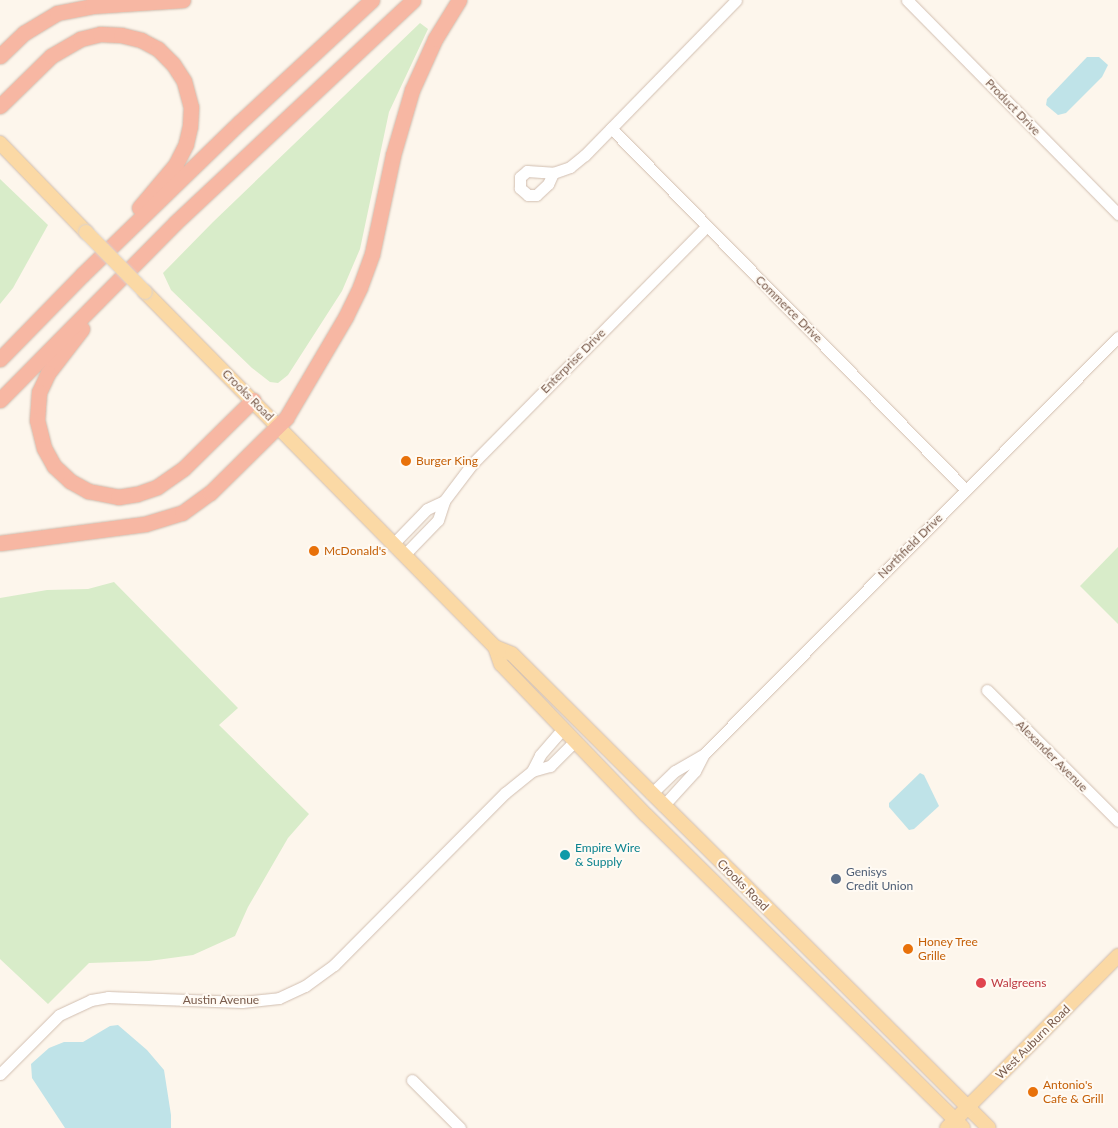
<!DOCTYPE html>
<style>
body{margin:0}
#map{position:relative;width:1118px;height:1128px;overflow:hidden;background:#fdf6ec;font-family:Lato,sans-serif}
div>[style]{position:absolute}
.green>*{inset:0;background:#d8ecc9}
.water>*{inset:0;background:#bfe3e8}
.roads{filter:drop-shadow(0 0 1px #d1beb0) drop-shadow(0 0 1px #d1beb0)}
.minor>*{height:11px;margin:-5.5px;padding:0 5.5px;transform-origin:5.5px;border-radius:5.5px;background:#fff}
.major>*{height:14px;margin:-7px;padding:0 7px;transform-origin:7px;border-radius:7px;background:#fbd9a5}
.highway>*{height:15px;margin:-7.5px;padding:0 7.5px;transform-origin:7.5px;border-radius:7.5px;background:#f7b7a3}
.bridges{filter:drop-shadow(0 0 1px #dad1cd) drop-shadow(0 0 1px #dad1cd)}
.major-bridge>*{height:14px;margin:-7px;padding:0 7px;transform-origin:7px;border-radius:7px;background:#fbd9a5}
.dots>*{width:14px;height:14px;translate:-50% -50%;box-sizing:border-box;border:2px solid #fffaf3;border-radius:50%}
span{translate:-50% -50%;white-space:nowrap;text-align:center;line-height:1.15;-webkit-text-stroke:4px #fffaf3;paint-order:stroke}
.street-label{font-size:12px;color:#7a5c4d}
.food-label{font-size:12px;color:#c56008}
.left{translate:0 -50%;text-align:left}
.culture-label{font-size:12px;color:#0d838f}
.service-label{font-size:12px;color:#4e5e75}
.health-label{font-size:12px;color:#be3a42}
</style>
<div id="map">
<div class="green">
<i style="clip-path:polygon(420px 23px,428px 29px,389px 112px,360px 249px,342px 291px,288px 375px,278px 383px,270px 382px,252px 368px,171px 290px,163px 273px,213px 222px)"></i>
<i style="clip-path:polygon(0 179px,48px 225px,13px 288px,0 304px)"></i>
<i style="clip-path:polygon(1118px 547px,1118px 624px,1080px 586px)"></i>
<i style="clip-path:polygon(114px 582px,238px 708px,219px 725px,309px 814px,288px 838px,248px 907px,235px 936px,193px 955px,149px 961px,89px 963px,48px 1004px,0 959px,0 598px,47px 590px,88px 589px)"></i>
</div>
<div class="water">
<i style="clip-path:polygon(1087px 57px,1099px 57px,1108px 65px,1102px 77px,1066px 113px,1058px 115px,1046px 105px,1047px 99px)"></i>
<i style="clip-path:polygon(920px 773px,924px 775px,939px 806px,914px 829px,909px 830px,889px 807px,889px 803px)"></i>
<i style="clip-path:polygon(118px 1025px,147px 1050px,164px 1070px,171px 1115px,171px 1128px,65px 1128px,32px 1078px,31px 1064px,49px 1048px,64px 1042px,83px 1042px,110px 1026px)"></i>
</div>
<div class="roads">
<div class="minor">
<i style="left:907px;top:0;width:301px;rotate:45.4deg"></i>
<i style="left:611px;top:128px;width:507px;rotate:45.56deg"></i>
<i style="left:553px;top:173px;width:12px;rotate:114deg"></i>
<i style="left:548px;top:184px;width:16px;rotate:137deg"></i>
<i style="left:536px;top:195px;width:8px;rotate:180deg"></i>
<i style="left:528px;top:195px;width:11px;rotate:-139deg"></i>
<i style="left:520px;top:188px;width:11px;rotate:-90deg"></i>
<i style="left:520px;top:177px;width:9px;rotate:-41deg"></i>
<i style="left:527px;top:171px;width:26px;rotate:4deg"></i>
<i style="left:553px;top:173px;width:18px;rotate:-19deg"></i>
<i style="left:570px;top:167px;width:19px;rotate:-39deg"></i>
<i style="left:585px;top:155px;width:216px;rotate:-45.7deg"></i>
<i style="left:394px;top:543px;width:47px;rotate:-45.9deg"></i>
<i style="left:427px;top:509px;width:19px;rotate:-25deg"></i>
<i style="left:405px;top:554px;width:47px;rotate:-45.9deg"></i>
<i style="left:438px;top:520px;width:20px;rotate:-72deg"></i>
<i style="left:444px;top:501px;width:46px;rotate:-52.9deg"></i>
<i style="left:472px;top:464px;width:334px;rotate:-45.4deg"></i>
<i style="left:987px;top:690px;width:185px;rotate:45deg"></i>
<i style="left:532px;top:771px;width:18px;rotate:-63deg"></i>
<i style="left:540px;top:755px;width:35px;rotate:-49deg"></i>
<i style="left:651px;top:794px;width:33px;rotate:-44deg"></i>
<i style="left:675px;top:771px;width:32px;rotate:-30deg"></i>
<i style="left:663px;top:806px;width:47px;rotate:-47.6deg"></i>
<i style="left:695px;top:771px;width:18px;rotate:-63deg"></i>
<i style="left:703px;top:755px;width:589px;rotate:-45.21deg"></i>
<i style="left:0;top:1074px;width:83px;rotate:-45deg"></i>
<i style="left:59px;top:1015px;width:35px;rotate:-25deg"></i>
<i style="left:91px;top:1000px;width:17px;rotate:-10deg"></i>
<i style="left:108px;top:997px;width:134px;rotate:2.1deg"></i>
<i style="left:242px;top:1002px;width:37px;rotate:-6deg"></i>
<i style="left:279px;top:998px;width:29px;rotate:-25deg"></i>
<i style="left:305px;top:986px;width:36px;rotate:-36deg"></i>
<i style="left:334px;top:965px;width:243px;rotate:-45.2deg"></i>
<i style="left:505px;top:793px;width:35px;rotate:-39deg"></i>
<i style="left:532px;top:771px;width:19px;rotate:-16deg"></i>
<i style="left:550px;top:766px;width:35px;rotate:-45deg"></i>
<i style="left:412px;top:1080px;width:68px;rotate:45deg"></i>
</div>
<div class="major">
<i style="left:0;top:143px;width:124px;rotate:46deg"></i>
<i style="left:145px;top:292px;width:499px;rotate:45.4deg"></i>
<i style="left:495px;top:647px;width:18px;rotate:71deg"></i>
<i style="left:501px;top:664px;width:209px;rotate:46.2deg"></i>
<i style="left:646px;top:815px;width:445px;rotate:44.6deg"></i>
<i style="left:495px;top:647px;width:18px;rotate:22deg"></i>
<i style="left:512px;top:654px;width:672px;rotate:44.82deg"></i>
<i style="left:947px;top:1128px;width:243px;rotate:-45.2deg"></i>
</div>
<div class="highway">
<i style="left:0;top:56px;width:33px;rotate:-44deg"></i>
<i style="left:24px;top:33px;width:39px;rotate:-31deg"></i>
<i style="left:57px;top:13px;width:36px;rotate:-11deg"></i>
<i style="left:92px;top:6px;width:91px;rotate:-3.8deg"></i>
<i style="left:0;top:106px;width:71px;rotate:-44.4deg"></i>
<i style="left:51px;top:56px;width:34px;rotate:-30deg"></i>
<i style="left:80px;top:39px;width:21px;rotate:-14deg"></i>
<i style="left:100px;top:34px;width:21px;rotate:3deg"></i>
<i style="left:121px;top:35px;width:21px;rotate:14deg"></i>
<i style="left:141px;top:40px;width:19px;rotate:28deg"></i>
<i style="left:158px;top:49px;width:21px;rotate:45deg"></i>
<i style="left:173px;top:64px;width:20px;rotate:57deg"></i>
<i style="left:184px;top:81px;width:27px;rotate:75deg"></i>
<i style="left:191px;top:107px;width:19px;rotate:93deg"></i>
<i style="left:190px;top:126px;width:18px;rotate:103deg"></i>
<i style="left:186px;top:144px;width:22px;rotate:117deg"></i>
<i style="left:176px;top:164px;width:57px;rotate:130.1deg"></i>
<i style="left:82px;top:329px;width:56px;rotate:127.7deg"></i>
<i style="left:48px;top:373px;width:21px;rotate:115deg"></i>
<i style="left:39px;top:392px;width:28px;rotate:94deg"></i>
<i style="left:37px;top:420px;width:29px;rotate:76deg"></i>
<i style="left:44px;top:448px;width:21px;rotate:61deg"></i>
<i style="left:54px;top:466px;width:22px;rotate:43deg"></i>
<i style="left:70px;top:481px;width:21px;rotate:29deg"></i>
<i style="left:88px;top:491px;width:31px;rotate:11deg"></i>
<i style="left:118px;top:497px;width:19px;rotate:-9deg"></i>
<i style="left:137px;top:494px;width:21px;rotate:-19deg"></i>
<i style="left:157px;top:487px;width:33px;rotate:-35deg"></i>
<i style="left:184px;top:468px;width:97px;rotate:-44.6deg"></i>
<i style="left:0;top:359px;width:117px;rotate:-45.7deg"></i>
<i style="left:82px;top:275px;width:219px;rotate:-44.1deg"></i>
<i style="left:239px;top:123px;width:181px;rotate:-42.8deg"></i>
<i style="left:0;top:400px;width:249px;rotate:-45.3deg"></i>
<i style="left:175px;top:223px;width:326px;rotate:-43.1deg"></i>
<i style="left:0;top:543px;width:146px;rotate:-7.5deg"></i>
<i style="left:145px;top:524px;width:39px;rotate:-17deg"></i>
<i style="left:182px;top:513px;width:34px;rotate:-36deg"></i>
<i style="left:210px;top:493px;width:107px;rotate:-44.6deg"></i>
<i style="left:286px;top:418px;width:118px;rotate:-59.5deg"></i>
<i style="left:346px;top:316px;width:32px;rotate:-64deg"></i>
<i style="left:360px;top:287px;width:35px;rotate:-70deg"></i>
<i style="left:372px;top:254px;width:101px;rotate:-78deg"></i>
<i style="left:393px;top:155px;width:68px;rotate:-73.7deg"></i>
<i style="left:412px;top:90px;width:56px;rotate:-65.7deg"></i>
<i style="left:435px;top:39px;width:46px;rotate:-58.4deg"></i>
</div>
</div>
<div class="bridges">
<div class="major-bridge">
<i style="left:86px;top:232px;width:84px;rotate:45.5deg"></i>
</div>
</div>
<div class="dots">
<i style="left:406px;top:461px;background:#e8710a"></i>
<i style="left:314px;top:551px;background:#e8710a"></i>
<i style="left:565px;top:855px;background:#0f9aa8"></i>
<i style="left:836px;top:879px;background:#5c6f8a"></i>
<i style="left:908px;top:949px;background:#e8710a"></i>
<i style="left:981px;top:983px;background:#e0444e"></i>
<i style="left:1033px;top:1092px;background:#e8710a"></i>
</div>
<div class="street-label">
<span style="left:1013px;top:107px;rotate:46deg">Product Drive</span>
<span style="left:789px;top:309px;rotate:45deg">Commerce Drive</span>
<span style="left:573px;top:361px;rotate:-45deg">Enterprise Drive</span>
<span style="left:248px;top:395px;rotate:45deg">Crooks Road</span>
<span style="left:910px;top:546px;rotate:-45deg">Northfield Drive</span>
<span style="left:1052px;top:756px;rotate:45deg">Alexander Avenue</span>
<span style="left:743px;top:885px;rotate:45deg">Crooks Road</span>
<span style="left:221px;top:1000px">Austin Avenue</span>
<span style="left:1033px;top:1042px;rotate:-45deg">West Auburn Road</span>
</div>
<div class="food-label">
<span class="left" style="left:416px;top:461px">Burger King</span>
<span class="left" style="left:324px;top:551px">McDonald's</span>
<span class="left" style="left:918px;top:949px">Honey Tree<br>Grille</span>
<span class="left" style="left:1043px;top:1092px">Antonio's<br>Cafe &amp; Grill</span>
</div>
<div class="culture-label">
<span class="left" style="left:575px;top:855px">Empire Wire<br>&amp; Supply</span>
</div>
<div class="service-label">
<span class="left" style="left:846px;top:879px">Genisys<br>Credit Union</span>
</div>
<div class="health-label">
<span class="left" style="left:991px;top:983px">Walgreens</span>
</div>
</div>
